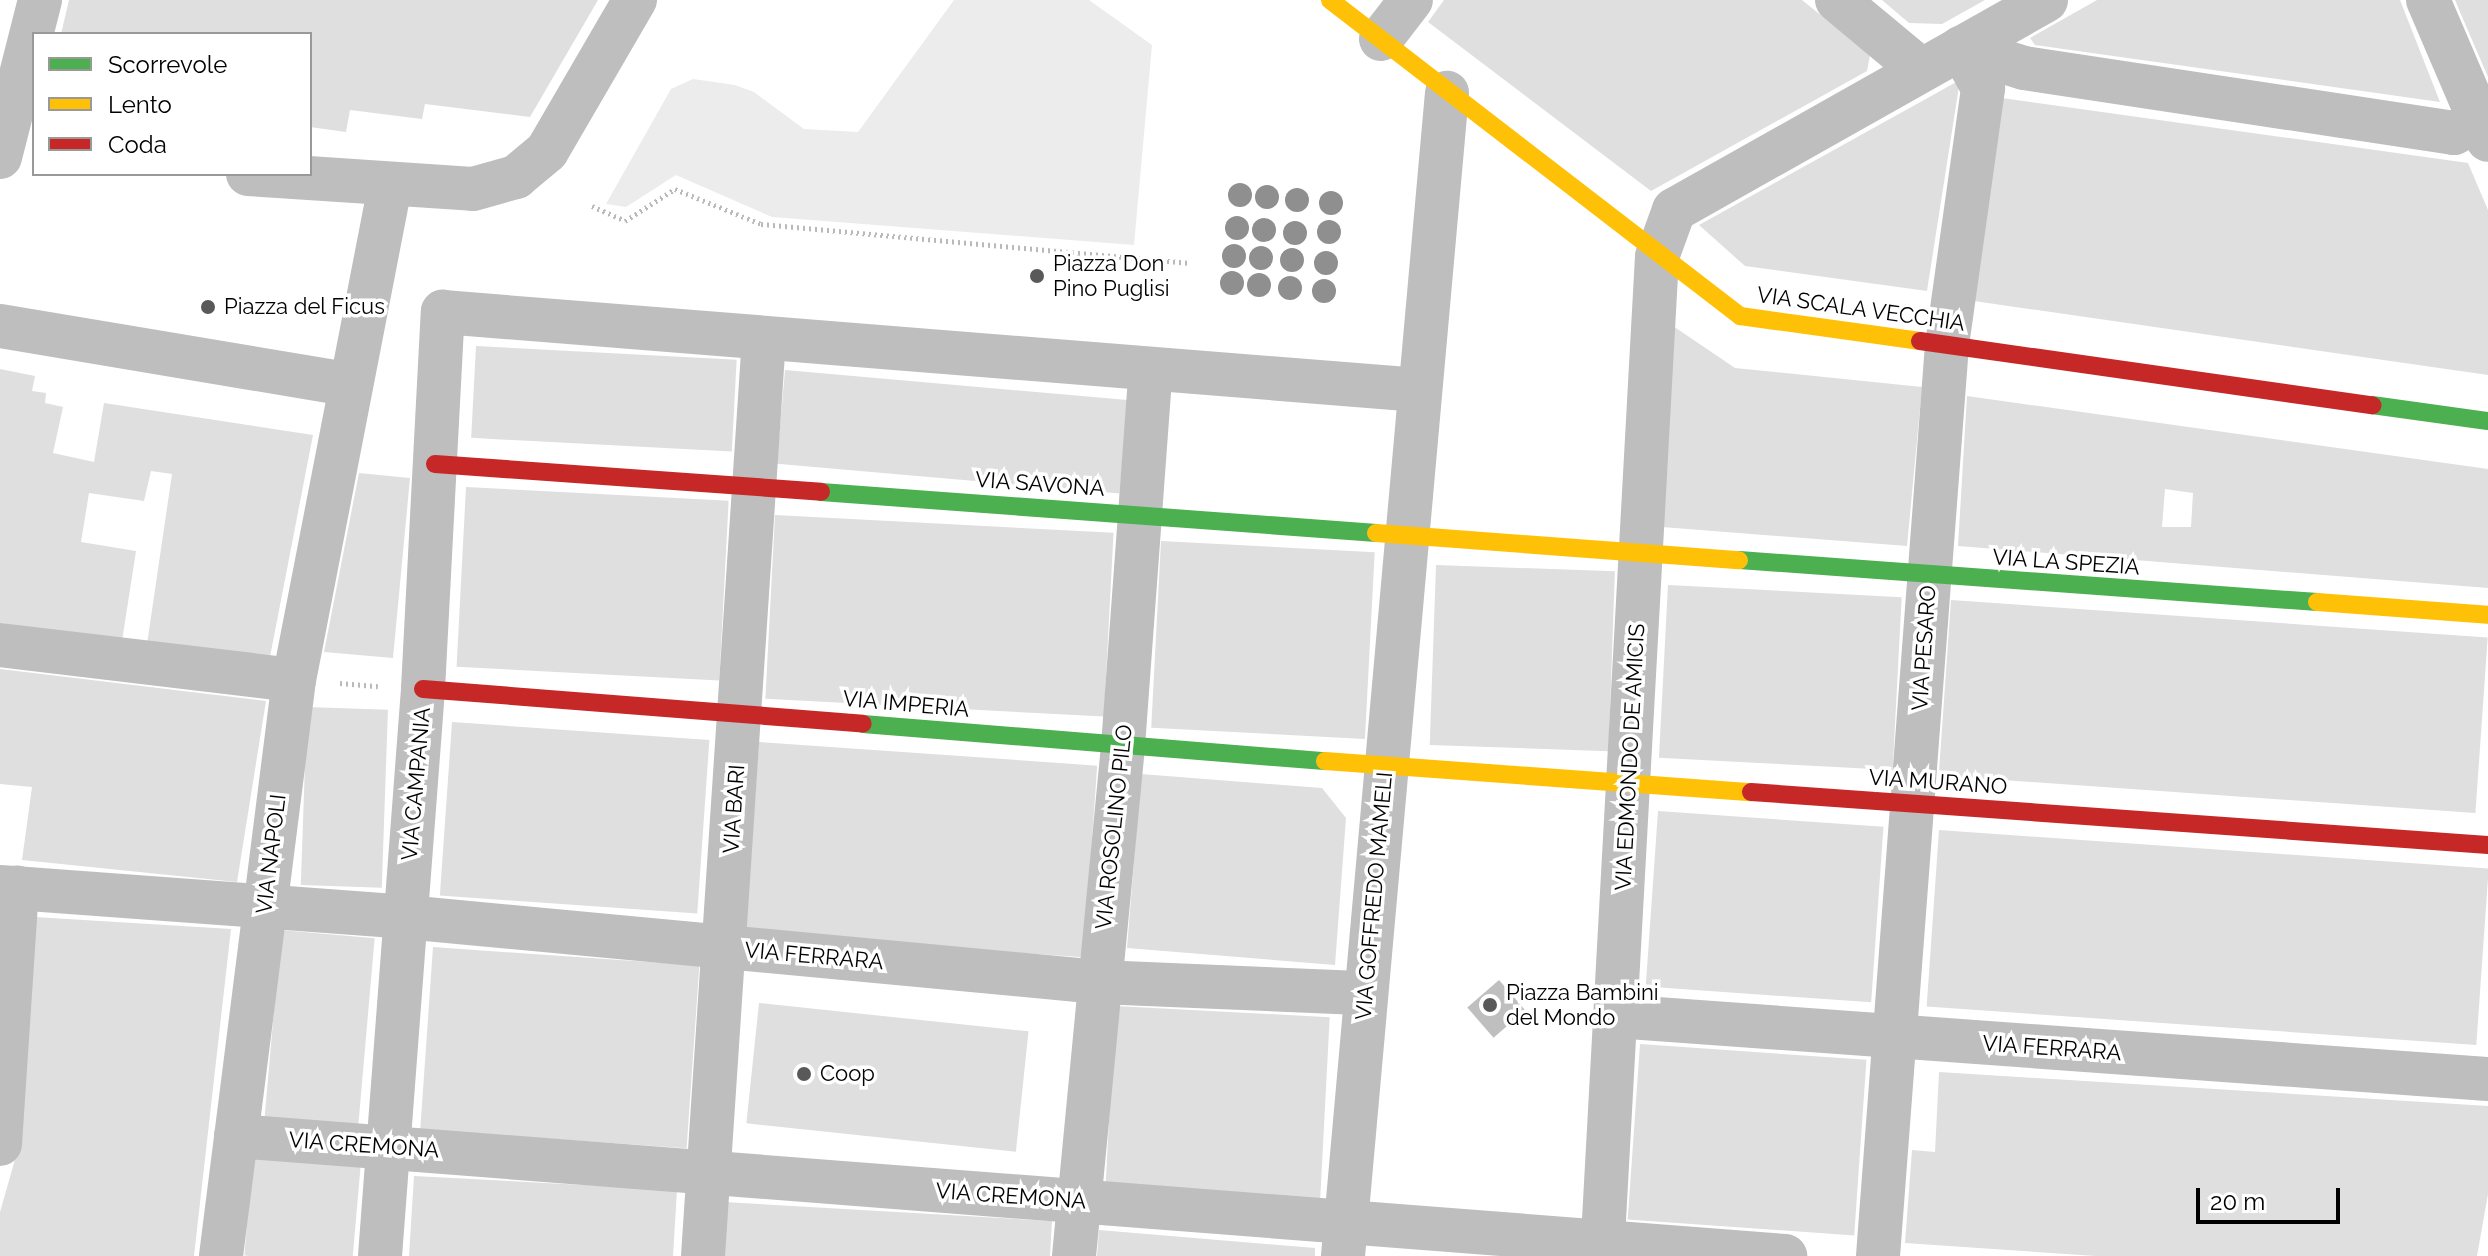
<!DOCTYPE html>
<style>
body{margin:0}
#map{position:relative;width:2488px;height:1256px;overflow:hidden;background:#fff;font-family:Raleway,sans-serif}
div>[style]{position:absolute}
.green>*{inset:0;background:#ececec}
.water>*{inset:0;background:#bfbfbf;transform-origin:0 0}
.building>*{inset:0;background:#dfdfdf;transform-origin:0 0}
.path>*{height:5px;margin-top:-2.5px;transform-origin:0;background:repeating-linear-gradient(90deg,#b9b9b9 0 2px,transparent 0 6px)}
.street>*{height:44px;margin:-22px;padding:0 22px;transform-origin:22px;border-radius:22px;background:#bebebe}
.fast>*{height:18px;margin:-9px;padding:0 9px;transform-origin:9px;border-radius:9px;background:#4caf50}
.slow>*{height:18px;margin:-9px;padding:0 9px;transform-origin:9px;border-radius:9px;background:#ffc107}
.jam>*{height:18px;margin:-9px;padding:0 9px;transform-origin:9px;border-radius:9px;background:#c62828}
.trees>*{width:24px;height:24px;margin:-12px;border-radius:50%;background:#8f8f8f}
.dots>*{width:22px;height:22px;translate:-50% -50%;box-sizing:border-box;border:4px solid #fff;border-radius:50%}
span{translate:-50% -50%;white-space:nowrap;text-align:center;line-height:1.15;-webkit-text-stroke:7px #fff;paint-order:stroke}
.poi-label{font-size:22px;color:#000}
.left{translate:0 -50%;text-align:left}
.street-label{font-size:22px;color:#000}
.legend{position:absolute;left:32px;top:32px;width:280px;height:144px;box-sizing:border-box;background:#fff;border:2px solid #999;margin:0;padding:10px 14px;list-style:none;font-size:24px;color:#000}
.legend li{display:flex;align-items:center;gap:16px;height:40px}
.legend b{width:40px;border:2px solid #999}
.scale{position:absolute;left:2196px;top:1188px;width:144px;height:36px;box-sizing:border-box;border:4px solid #000;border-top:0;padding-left:10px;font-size:24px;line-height:28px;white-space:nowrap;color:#000;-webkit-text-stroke:6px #fff;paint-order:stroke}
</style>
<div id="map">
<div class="green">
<i style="clip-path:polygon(954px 0,1089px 0,1152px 45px,1134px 245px,772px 217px,676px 175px,626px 207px,606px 204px,671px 89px,693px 79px,735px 85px,754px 92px,804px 129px,858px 132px)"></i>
</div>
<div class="water">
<i style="left:1499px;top:980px;width:40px;height:42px;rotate:49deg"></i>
</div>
<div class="building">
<i style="clip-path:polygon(69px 0,598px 0,530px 117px,425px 104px,422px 119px,350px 110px,346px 132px,310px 127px,310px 34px,61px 34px)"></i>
<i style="clip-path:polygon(1444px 0,1802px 0,1870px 55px,1867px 71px,1651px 191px,1428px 22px)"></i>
<i style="clip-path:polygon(1882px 0,1985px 0,1942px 24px,1909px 23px)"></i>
<i style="clip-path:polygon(2097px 0,2400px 0,2440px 102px,2035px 45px,2030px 38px)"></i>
<i style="clip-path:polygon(2455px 0,2488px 0,2488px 77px,2460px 12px)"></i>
<i style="clip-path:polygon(1960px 80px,1927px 291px,1745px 266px,1699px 225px)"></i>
<i style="clip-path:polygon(2002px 98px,2468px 163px,2488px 210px,2488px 375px,1974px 301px)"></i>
<i style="clip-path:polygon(1673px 326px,1735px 368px,1922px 387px,1907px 546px,1662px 527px)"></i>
<i style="left:476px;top:346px;width:261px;height:92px;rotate:3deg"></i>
<i style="clip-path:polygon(0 369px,35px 376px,32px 391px,46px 393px,45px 403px,63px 407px,53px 453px,94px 462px,104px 403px,313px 435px,269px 662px,147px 644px,172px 474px,151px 471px,144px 501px,89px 493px,81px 542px,136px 551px,122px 641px,0 623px)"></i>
<i style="left:785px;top:370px;width:344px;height:94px;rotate:5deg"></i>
<i style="clip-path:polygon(evenodd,1967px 396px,2488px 469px,2488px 588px,1958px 546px,1967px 396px,2165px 489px,2193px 493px,2191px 527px,2162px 527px,2165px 489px)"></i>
<i style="clip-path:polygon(359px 473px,410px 478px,393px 658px,324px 652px)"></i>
<i style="left:466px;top:487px;width:263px;height:180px;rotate:3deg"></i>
<i style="left:775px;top:515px;width:339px;height:184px;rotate:3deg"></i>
<i style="left:1161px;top:541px;width:214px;height:187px;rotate:3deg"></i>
<i style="left:1436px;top:565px;width:179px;height:180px;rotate:2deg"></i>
<i style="left:1668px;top:585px;width:234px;height:173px;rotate:3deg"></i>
<i style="left:1951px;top:600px;width:538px;height:176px;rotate:4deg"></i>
<i style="clip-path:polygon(0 669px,266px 701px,237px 882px,22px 860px,32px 787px,0 784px)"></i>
<i style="left:307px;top:707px;width:81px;height:178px;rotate:2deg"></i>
<i style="left:452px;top:722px;width:258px;height:174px;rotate:4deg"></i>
<i style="left:759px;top:742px;width:339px;height:192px;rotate:4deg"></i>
<i style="clip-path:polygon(1141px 774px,1322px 788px,1346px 818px,1335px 965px,1127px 948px)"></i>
<i style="left:1658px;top:811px;width:226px;height:176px;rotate:4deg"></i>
<i style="left:1939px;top:830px;width:551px;height:177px;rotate:4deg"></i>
<i style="clip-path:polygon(35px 917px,231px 929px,194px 1256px,0 1256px,0 1212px,18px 1149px)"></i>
<i style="left:281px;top:930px;width:94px;height:191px;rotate:5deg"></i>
<i style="left:433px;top:947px;width:267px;height:183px;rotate:4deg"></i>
<i style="left:759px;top:1003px;width:271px;height:121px;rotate:6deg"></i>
<i style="left:1115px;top:1006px;width:215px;height:182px;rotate:3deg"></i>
<i style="left:1640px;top:1044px;width:227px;height:176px;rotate:4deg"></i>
<i style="clip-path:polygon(1939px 1072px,2488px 1106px,2488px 1194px,2477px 1256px,2096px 1256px,1905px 1243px,1912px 1150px,1935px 1152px)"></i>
<i style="left:253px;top:1157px;width:108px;height:99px;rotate:5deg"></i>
<i style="clip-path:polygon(414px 1176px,677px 1190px,673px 1256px,409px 1256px)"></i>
<i style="clip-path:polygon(724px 1202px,1052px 1221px,1050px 1256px,720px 1256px)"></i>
<i style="clip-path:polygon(1099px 1230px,1315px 1248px,1315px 1256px,1097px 1256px)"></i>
</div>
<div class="path">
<i style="left:592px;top:206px;width:36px;rotate:24deg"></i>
<i style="left:625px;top:221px;width:59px;rotate:-32.6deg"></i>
<i style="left:675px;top:189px;width:93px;rotate:22.1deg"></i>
<i style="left:761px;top:224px;width:428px;rotate:5.2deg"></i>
<i style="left:340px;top:683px;width:38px;rotate:5deg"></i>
</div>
<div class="street">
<i style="left:1837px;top:0;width:109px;rotate:39.8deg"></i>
<i style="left:2428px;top:0;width:152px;rotate:66.8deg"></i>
<i style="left:1381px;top:39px;width:49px;rotate:-52.4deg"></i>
<i style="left:1961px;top:48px;width:66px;rotate:17.6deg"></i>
<i style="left:2024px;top:68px;width:435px;rotate:8.6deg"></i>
<i style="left:2454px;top:133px;width:38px;rotate:-27deg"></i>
<i style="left:0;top:157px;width:162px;rotate:-75.7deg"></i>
<i style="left:248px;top:174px;width:225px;rotate:3.8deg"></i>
<i style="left:473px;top:189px;width:45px;rotate:-15.6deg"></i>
<i style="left:516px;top:177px;width:40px;rotate:-40deg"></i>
<i style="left:547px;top:151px;width:175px;rotate:-59.8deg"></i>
<i style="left:0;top:326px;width:356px;rotate:9.5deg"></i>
<i style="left:0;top:645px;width:296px;rotate:6.8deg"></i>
<i style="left:0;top:887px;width:406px;rotate:4.2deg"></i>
<i style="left:405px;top:917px;width:697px;rotate:5.35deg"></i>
<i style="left:1099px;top:982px;width:267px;rotate:2.4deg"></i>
<i style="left:1615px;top:1016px;width:875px;rotate:4.13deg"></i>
<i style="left:236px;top:1136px;width:1554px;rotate:4.43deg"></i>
<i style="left:0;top:1144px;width:257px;rotate:-86.2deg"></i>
<i style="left:221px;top:1256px;width:581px;rotate:-82.78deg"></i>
<i style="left:294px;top:680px;width:503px;rotate:-79deg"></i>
<i style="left:380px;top:1256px;width:569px;rotate:-85.66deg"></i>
<i style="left:423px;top:689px;width:378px;rotate:-87deg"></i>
<i style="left:443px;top:312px;width:979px;rotate:4.57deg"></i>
<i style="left:703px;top:1256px;width:920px;rotate:-86.2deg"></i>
<i style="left:1074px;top:1256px;width:512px;rotate:-84.51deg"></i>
<i style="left:1123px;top:746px;width:378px;rotate:-85.8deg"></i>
<i style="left:1343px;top:1256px;width:1168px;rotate:-84.89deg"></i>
<i style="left:1602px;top:1256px;width:1001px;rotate:-86.85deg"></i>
<i style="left:1657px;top:257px;width:50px;rotate:-70.1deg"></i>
<i style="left:1674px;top:210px;width:427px;rotate:-29.4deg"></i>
<i style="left:1878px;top:1256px;width:914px;rotate:-85.67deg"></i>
<i style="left:1947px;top:345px;width:260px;rotate:-82deg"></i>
<i style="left:1983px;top:88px;width:46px;rotate:-118.8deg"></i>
</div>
<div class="fast">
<i style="left:2372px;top:405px;width:117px;rotate:7.9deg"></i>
<i style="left:821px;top:492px;width:557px;rotate:4.22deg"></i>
<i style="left:1739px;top:560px;width:580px;rotate:4.16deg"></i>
<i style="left:863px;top:724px;width:463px;rotate:4.6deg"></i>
</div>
<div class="slow">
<i style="left:1330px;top:0;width:518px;rotate:37.62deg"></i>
<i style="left:1740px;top:316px;width:182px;rotate:7.9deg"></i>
<i style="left:1376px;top:533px;width:364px;rotate:4.3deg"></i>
<i style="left:2317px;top:602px;width:171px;rotate:4.3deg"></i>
<i style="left:1325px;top:761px;width:427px;rotate:4.2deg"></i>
</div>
<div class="jam">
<i style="left:1920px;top:341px;width:457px;rotate:8.1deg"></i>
<i style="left:435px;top:464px;width:387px;rotate:4.1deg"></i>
<i style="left:423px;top:689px;width:441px;rotate:4.5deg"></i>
<i style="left:1751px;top:792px;width:739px;rotate:4.11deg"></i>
</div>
<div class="trees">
<i style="left:1240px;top:195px"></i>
<i style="left:1267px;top:197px"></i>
<i style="left:1297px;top:200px"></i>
<i style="left:1331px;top:203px"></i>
<i style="left:1237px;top:228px"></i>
<i style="left:1264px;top:230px"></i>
<i style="left:1329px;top:232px"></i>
<i style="left:1295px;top:233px"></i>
<i style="left:1234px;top:256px"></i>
<i style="left:1261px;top:258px"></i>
<i style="left:1292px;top:260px"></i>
<i style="left:1326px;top:263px"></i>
<i style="left:1232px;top:283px"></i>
<i style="left:1259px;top:285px"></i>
<i style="left:1290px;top:288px"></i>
<i style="left:1324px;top:291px"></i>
</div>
<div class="dots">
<i style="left:1037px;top:276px;background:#595959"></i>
<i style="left:208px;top:307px;background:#595959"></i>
<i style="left:1490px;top:1005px;background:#595959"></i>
<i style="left:804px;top:1074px;background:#595959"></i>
</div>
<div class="poi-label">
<span class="left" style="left:1053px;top:276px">Piazza Don<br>Pino Puglisi</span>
<span class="left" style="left:224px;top:307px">Piazza del Ficus</span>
<span class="left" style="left:1506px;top:1005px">Piazza Bambini<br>del Mondo</span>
<span class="left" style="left:820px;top:1074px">Coop</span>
</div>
<div class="street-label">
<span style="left:1861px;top:309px;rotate:8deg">VIA SCALA VECCHIA</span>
<span style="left:1040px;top:484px;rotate:4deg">VIA SAVONA</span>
<span style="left:2066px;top:562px;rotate:4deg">VIA LA SPEZIA</span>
<span style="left:1924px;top:648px;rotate:-86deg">VIA PESARO</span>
<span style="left:906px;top:704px;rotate:5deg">VIA IMPERIA</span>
<span style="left:1630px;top:757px;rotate:-87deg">VIA EDMONDO DE AMICIS</span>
<span style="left:1938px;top:782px;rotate:4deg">VIA MURANO</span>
<span style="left:416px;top:784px;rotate:-85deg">VIA CAMPANIA</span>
<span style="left:734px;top:809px;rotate:-86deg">VIA BARI</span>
<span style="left:1114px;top:827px;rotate:-84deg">VIA ROSOLINO PILO</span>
<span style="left:271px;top:854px;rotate:-83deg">VIA NAPOLI</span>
<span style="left:1374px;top:896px;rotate:-85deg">VIA GOFFREDO MAMELI</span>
<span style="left:814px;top:956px;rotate:5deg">VIA FERRARA</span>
<span style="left:2052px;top:1048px;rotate:4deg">VIA FERRARA</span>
<span style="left:364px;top:1145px;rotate:4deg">VIA CREMONA</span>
<span style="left:1011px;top:1196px;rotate:4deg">VIA CREMONA</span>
</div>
<ul class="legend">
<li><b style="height:10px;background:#4caf50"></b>Scorrevole</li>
<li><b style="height:10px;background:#ffc107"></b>Lento</li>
<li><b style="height:10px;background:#c62828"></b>Coda</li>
</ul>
<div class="scale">20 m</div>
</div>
